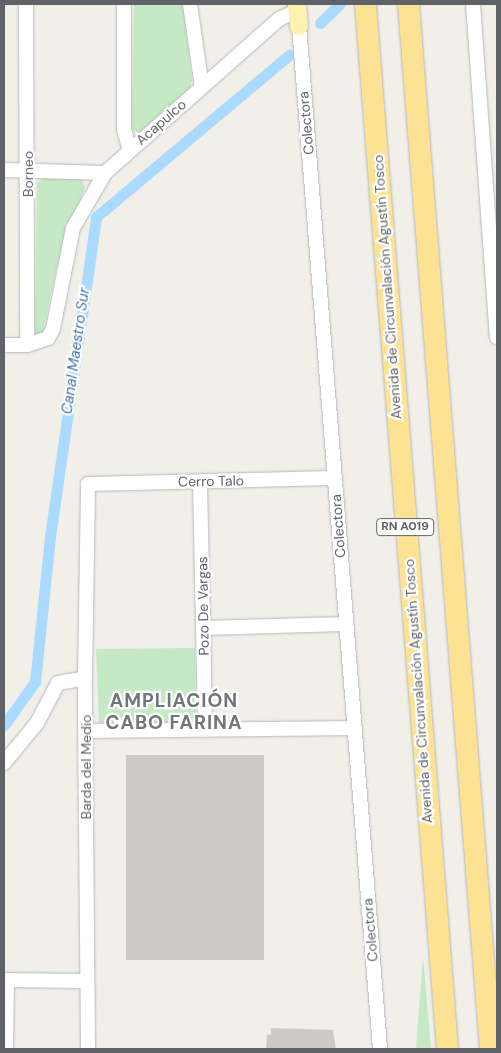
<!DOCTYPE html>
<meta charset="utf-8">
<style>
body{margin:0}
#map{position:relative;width:501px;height:1053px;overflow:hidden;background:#f1efe8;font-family:"DM Sans",sans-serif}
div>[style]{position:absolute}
.green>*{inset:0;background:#c5e8c5}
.canal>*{height:11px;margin:-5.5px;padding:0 5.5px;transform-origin:5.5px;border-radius:5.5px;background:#aadaff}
.building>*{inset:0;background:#cccac5;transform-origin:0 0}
.roads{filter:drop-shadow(0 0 1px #b5b8bc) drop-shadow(0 0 1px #b5b8bc)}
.minor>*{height:14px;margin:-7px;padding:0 7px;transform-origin:7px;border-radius:7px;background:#fff}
.major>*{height:18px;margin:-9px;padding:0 9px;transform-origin:9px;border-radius:9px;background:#fff2af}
.highway>*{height:21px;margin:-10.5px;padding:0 10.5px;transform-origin:10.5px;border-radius:10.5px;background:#fde293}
span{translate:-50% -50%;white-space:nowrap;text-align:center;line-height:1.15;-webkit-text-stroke:4.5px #fff;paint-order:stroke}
.shield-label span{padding:1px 4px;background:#fff;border:1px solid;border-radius:4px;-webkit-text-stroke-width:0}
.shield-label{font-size:12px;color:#5f6368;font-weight:700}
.street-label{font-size:14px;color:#5f6368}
.water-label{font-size:15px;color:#4174aa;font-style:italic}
.district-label{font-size:19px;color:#70757a;font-weight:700;letter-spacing:1px}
.frame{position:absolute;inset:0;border:5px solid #5f6368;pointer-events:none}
</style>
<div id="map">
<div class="green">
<i style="clip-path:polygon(134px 4px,183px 4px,192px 81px,189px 91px,143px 134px,136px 135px,132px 129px)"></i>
<i style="clip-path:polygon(46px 176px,80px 176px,85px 187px,56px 270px,43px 332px,39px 334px,35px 332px,37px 183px)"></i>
<i style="clip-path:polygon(195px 648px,196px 715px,188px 726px,103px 726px,99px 721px,96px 649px)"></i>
<i style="clip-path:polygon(423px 957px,431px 1049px,416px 1049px)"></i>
</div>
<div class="canal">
<i style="left:320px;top:23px;width:28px;rotate:-44deg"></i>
<i style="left:4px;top:725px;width:53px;rotate:-54.2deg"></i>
<i style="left:35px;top:682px;width:146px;rotate:-84.1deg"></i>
<i style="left:50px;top:537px;width:323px;rotate:-81.8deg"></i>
<i style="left:96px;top:217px;width:252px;rotate:-40deg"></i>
</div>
<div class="building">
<i style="left:126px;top:755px;width:138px;height:205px"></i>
<i style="clip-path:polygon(271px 1028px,333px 1030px,336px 1049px,266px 1049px,267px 1034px,271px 1035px)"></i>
</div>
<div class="roads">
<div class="minor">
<i style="left:26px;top:4px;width:341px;rotate:89.8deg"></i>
<i style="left:124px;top:4px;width:126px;rotate:90deg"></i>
<i style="left:124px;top:130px;width:21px;rotate:73deg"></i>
<i style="left:190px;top:4px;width:84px;rotate:81.8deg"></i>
<i style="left:473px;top:4px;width:334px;rotate:85.9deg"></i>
<i style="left:299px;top:26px;width:1026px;rotate:85.47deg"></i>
<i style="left:4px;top:170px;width:101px;rotate:1.7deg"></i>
<i style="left:4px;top:345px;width:23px"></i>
<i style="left:27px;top:345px;width:22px;rotate:-18deg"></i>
<i style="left:48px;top:338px;width:10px;rotate:-61deg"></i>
<i style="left:53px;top:329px;width:103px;rotate:-78.8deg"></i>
<i style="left:73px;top:228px;width:64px;rotate:-59.8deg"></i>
<i style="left:105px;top:173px;width:232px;rotate:-41.5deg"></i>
<i style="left:279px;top:19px;width:21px;rotate:-25deg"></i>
<i style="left:200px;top:482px;width:248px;rotate:88.8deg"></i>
<i style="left:203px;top:628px;width:143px;rotate:-1.6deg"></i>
<i style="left:86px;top:731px;width:268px;rotate:-0.6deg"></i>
<i style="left:4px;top:763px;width:52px;rotate:-50.5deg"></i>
<i style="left:37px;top:723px;width:45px;rotate:-62.3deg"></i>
<i style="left:58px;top:683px;width:27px;rotate:-10deg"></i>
<i style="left:4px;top:980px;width:83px;rotate:0.7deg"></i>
<i style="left:6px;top:1049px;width:69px;rotate:-89.2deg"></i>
<i style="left:88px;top:1049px;width:371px;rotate:-90.5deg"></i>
<i style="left:85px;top:678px;width:194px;rotate:-89.1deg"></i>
<i style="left:88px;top:484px;width:247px;rotate:-1.4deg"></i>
</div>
<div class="major">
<i style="left:297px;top:4px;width:22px;rotate:85deg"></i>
</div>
<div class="highway">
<i style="left:365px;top:4px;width:1048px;rotate:85.51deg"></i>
<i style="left:408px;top:4px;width:1048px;rotate:85.51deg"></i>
</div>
</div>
<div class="shield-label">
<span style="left:405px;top:527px">RN A019</span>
</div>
<div class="street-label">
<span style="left:161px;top:122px;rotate:-41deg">Acapulco</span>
<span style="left:306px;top:123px;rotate:-95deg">Colectora</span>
<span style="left:28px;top:174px;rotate:-90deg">Borneo</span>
<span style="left:387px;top:287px;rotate:-94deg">Avenida de Circunvalación Agustín Tosco</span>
<span style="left:211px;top:481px;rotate:-1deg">Cerro Talo</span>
<span style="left:338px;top:526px;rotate:-94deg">Colectora</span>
<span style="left:203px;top:606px;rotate:-91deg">Pozo De Vargas</span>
<span style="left:418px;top:691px;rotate:-94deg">Avenida de Circunvalación Agustín Tosco</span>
<span style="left:86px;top:767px;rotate:-90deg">Barda del Medio</span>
<span style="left:370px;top:930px;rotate:-95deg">Colectora</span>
</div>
<div class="water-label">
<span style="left:76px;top:351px;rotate:-82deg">Canal Maestro Sur</span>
</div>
<div class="district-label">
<span style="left:174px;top:712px">AMPLIACIÓN<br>CABO FARINA</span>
</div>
<div class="frame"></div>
</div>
